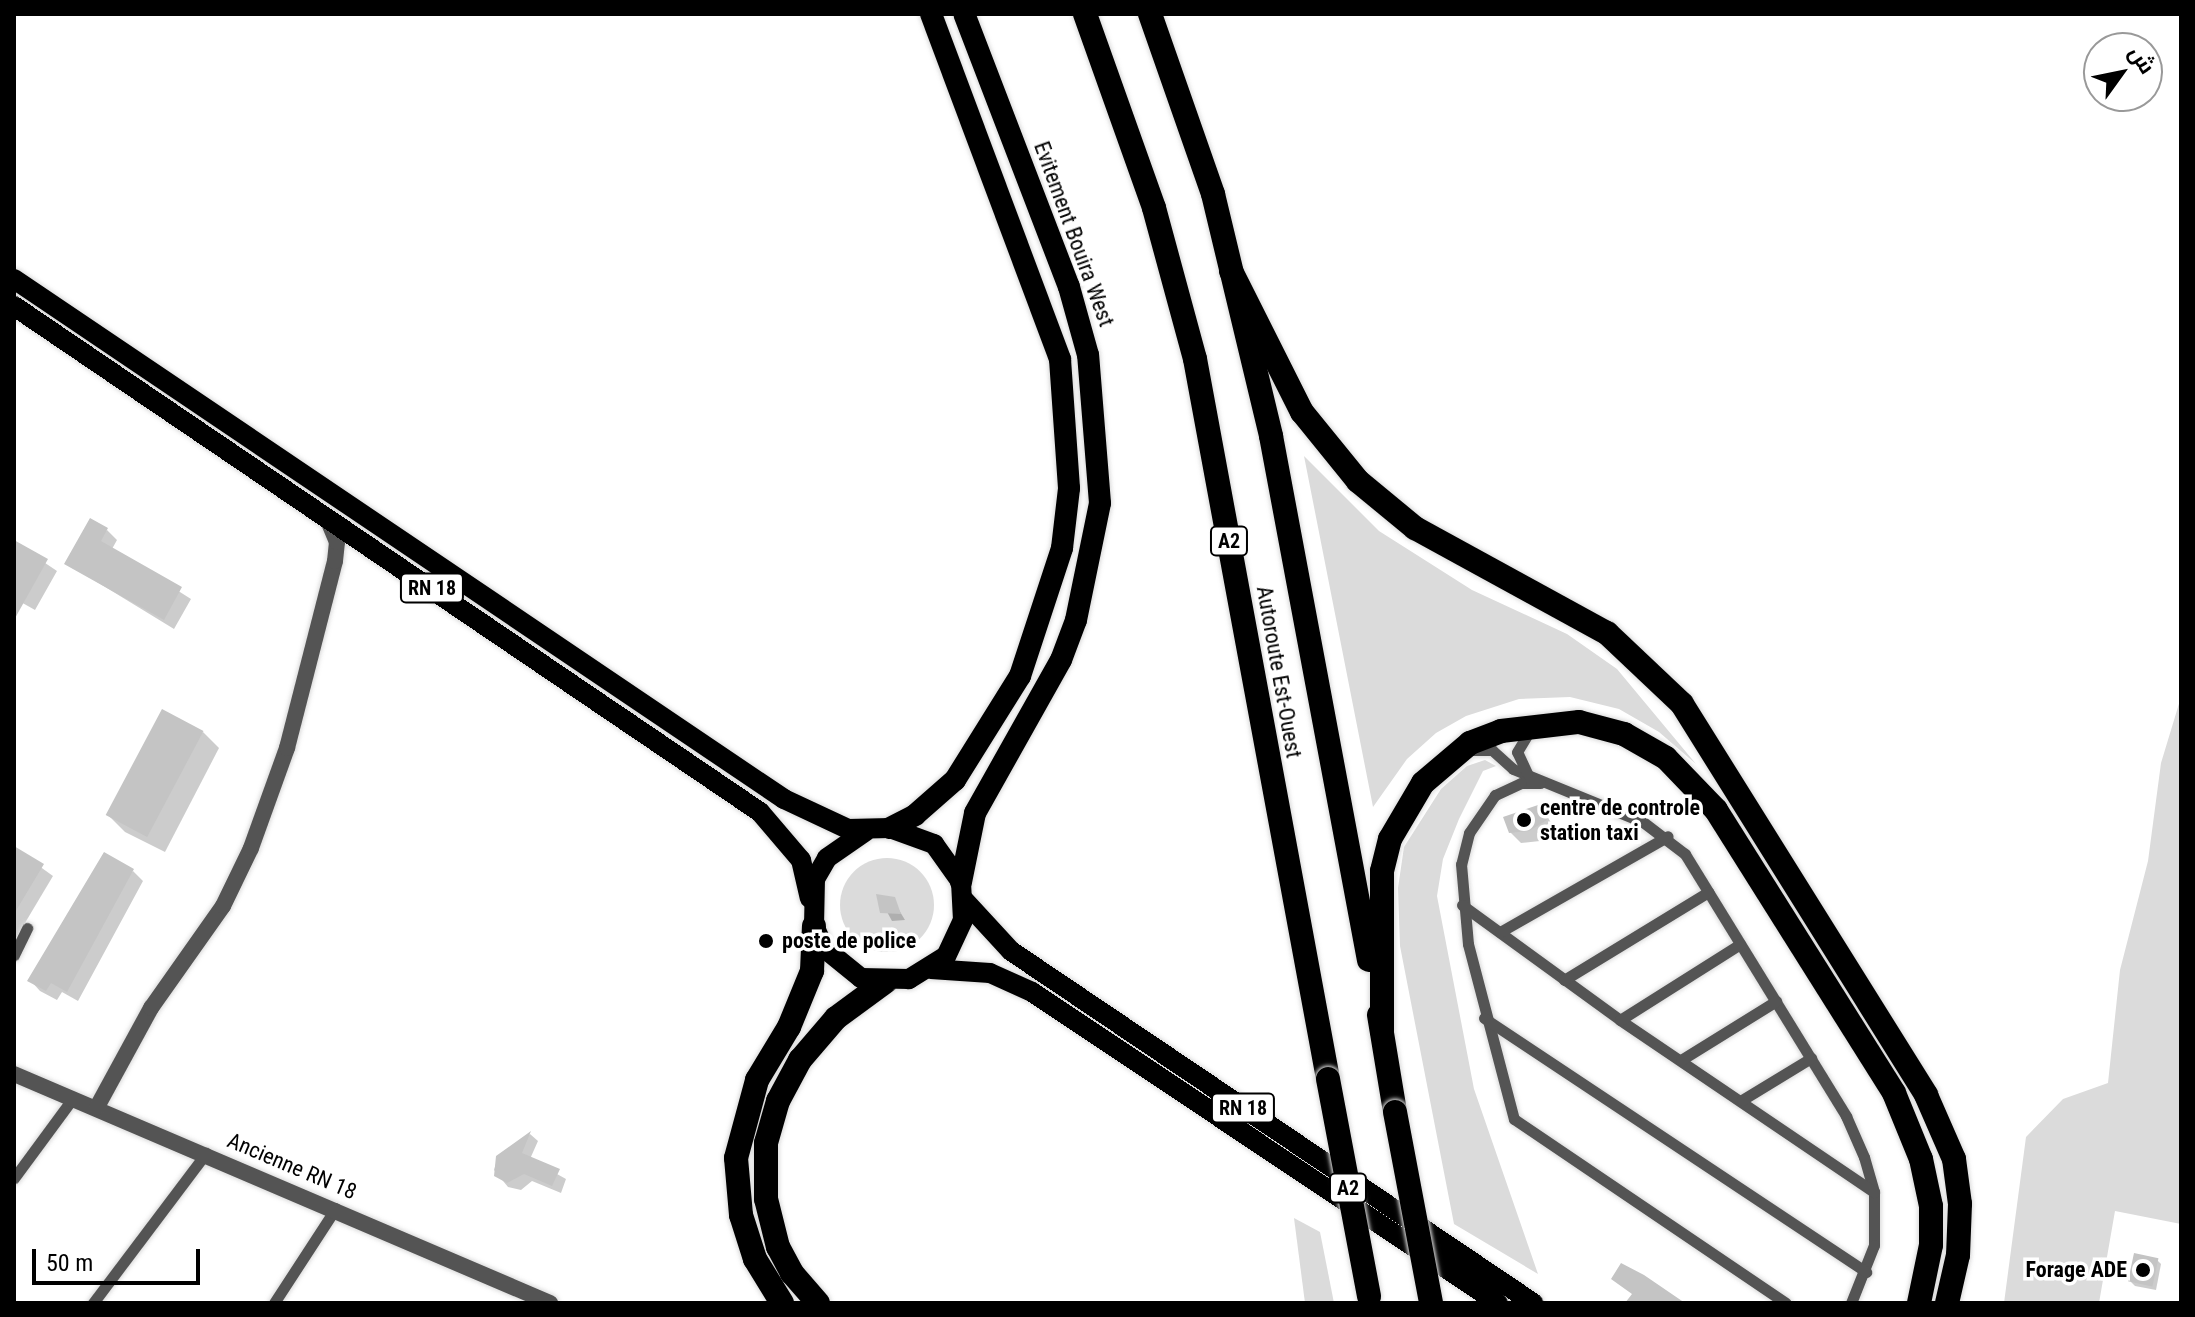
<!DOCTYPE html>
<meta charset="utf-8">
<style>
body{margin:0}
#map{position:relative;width:2195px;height:1317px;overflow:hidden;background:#fff;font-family:"Roboto Condensed",Cairo,sans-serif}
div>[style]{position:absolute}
.green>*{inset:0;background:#dbdbdb}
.round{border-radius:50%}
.shadow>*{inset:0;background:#0003}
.building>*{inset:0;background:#c4c4c4;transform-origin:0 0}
.roads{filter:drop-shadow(0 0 2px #dbdbdb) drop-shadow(0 0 2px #dbdbdb)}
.service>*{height:11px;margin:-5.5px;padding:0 5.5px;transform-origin:5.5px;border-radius:5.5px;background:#545454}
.tertiary>*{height:16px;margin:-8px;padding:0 8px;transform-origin:8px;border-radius:8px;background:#545454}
.primary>*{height:20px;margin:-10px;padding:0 10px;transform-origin:10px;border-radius:10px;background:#000}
.trunk>*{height:22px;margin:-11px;padding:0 11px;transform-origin:11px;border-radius:11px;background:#000}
.motorway>*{height:24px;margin:-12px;padding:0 12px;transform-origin:12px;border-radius:12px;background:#000}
.bridges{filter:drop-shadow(0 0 2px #dbdbdb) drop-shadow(0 0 2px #dbdbdb)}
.motorway-bridge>*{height:24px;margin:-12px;padding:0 12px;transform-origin:12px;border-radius:12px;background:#000}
.dots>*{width:22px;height:22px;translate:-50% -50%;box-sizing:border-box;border:4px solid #fff;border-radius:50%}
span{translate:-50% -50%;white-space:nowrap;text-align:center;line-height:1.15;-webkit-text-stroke:7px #fff;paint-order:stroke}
.shield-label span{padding:2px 6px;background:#fff;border:2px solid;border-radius:6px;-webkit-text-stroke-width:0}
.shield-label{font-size:20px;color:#000;font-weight:700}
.street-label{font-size:22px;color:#000}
.poi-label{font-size:22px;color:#000;font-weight:700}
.left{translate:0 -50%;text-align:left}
.right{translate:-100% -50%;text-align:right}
.frame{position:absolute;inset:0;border:16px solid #000;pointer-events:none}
.north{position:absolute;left:2083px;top:32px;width:80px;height:80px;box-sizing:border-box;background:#fff;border:2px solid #999;border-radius:50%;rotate:57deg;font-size:22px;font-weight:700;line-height:32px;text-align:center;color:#000}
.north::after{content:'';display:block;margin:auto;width:28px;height:36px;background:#000;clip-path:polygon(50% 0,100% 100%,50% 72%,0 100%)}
.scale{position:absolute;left:32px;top:1249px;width:168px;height:36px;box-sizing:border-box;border:4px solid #000;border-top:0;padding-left:10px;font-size:24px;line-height:28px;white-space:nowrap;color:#000;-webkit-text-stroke:6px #fff;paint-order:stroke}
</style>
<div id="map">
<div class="green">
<i style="clip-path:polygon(1304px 456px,1379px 531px,1472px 590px,1567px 634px,1617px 669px,1696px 764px,1659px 732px,1619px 709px,1570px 697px,1519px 699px,1466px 716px,1436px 733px,1407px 759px,1373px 807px)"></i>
<i style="clip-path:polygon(2181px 697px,2181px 1224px,2115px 1211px,2099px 1303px,2004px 1303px,2026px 1137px,2063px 1099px,2108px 1083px,2120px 970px,2148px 861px,2161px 763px)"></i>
<i style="clip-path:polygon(1485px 760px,1496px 766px,1483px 771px,1459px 819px,1443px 859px,1437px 896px,1474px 1089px,1538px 1274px,1454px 1224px,1400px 946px,1398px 888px,1404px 847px,1441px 789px,1467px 766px)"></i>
<i class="round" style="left:840px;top:858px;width:94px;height:94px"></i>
<i style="clip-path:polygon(1294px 1218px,1320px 1232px,1334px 1303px,1305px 1303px)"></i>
</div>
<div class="shadow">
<i style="clip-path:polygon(107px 530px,117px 540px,112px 549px,191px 599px,174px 629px,66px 563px)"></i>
<i style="clip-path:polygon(14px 542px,57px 571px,35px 610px,19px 601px,14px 609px)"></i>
<i style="clip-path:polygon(203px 732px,219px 748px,165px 852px,125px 832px,109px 816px)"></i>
<i style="clip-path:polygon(1541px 806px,1556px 831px,1540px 841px,1521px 843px,1510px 832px)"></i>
<i style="clip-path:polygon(14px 848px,53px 876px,16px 938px,14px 936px)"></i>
<i style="clip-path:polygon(133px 871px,143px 881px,78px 1001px,62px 992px,57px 1000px,40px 991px,30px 980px)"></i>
<i style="clip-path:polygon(879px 897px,891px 897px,905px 920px,892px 921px)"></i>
<i style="clip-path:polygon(530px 1134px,538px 1141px,530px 1159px,566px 1179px,561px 1193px,532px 1181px,521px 1190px,508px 1187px,494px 1170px,498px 1157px)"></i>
<i style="clip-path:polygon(2157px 1260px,2161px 1264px,2156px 1290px,2135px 1286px,2131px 1282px)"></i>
</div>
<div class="building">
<i style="clip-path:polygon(90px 518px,108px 528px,101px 541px,182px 587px,164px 620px,64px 564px)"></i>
<i style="clip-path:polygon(14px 540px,48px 559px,14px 620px)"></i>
<i style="left:162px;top:709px;width:47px;height:120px;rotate:28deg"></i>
<i style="clip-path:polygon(1541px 804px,1547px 820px,1529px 831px,1509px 833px,1503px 817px)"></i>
<i style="clip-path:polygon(14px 846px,44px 864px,14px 914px)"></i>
<i style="clip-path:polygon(104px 852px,134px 869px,67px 992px,51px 983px,46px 991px,27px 981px)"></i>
<i style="clip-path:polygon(876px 894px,895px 897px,901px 914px,880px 913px)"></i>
<i style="clip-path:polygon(531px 1131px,522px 1153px,560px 1169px,552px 1186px,524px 1174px,507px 1183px,494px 1176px,496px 1156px)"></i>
<i style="left:2134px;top:1253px;width:25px;height:29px;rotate:12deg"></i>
<i style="clip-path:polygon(1621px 1263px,1644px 1275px,1685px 1303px,1625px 1303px,1632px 1294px,1611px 1279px)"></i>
</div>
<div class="roads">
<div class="service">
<i style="left:1472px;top:750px;width:20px"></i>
<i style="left:1492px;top:750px;width:28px;rotate:42deg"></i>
<i style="left:1513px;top:769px;width:140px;rotate:22.2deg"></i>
<i style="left:1643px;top:822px;width:53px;rotate:37.3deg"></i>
<i style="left:1685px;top:854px;width:308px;rotate:58.4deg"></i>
<i style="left:1846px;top:1116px;width:45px;rotate:66.3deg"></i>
<i style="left:1864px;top:1157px;width:36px;rotate:74deg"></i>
<i style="left:1874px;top:1192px;width:53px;rotate:90deg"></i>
<i style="left:1874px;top:1245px;width:62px;rotate:111.6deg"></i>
<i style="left:1527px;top:773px;width:23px;rotate:-115deg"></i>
<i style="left:1517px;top:752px;width:26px;rotate:-59deg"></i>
<i style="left:1540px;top:783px;width:19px;rotate:180deg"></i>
<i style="left:1521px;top:783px;width:29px;rotate:155deg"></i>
<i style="left:1495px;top:795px;width:46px;rotate:124.4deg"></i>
<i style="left:1469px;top:833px;width:32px;rotate:104deg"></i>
<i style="left:1461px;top:864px;width:80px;rotate:85deg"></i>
<i style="left:1468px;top:944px;width:181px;rotate:75.3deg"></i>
<i style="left:1514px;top:1119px;width:328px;rotate:34.1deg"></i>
<i style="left:1462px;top:905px;width:195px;rotate:36deg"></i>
<i style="left:1620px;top:1020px;width:307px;rotate:34.1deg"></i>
<i style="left:1500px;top:932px;width:193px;rotate:-29.7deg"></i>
<i style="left:14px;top:955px;width:30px;rotate:-64deg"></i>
<i style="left:1564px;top:980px;width:169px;rotate:-31.4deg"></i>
<i style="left:1484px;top:1018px;width:459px;rotate:33.6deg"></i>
<i style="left:1620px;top:1020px;width:142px;rotate:-32.3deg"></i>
<i style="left:1681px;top:1060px;width:112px;rotate:-31.8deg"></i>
<i style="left:1742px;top:1100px;width:81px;rotate:-31.3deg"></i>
<i style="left:14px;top:1178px;width:99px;rotate:-53.6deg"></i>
<i style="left:93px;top:1303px;width:188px;rotate:-53deg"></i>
<i style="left:274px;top:1303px;width:113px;rotate:-56.9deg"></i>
</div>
<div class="tertiary">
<i style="left:14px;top:1074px;width:583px;rotate:23.13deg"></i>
<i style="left:97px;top:1107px;width:113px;rotate:-61.4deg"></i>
<i style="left:151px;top:1008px;width:125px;rotate:-54.8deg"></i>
<i style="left:223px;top:906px;width:64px;rotate:-64.2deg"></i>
<i style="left:251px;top:848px;width:106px;rotate:-70.2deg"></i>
<i style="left:287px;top:748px;width:193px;rotate:-75.6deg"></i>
<i style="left:335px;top:561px;width:19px;rotate:-84deg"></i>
<i style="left:337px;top:542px;width:25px;rotate:-113deg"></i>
</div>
<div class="primary">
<i style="left:14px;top:279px;width:929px;rotate:34.03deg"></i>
<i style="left:784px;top:799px;width:71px;rotate:25.1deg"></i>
<i style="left:848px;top:829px;width:42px;rotate:-1.4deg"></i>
<i style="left:890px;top:828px;width:47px;rotate:20deg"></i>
<i style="left:934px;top:844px;width:47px;rotate:54.6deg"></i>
<i style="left:961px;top:882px;width:38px;rotate:87deg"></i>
<i style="left:963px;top:920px;width:40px;rotate:115deg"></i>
<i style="left:946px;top:956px;width:44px;rotate:148.1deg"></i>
<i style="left:909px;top:979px;width:48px;rotate:-178.8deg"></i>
<i style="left:861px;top:978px;width:48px;rotate:-141deg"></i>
<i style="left:824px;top:948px;width:24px;rotate:-114deg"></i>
<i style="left:814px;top:926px;width:47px;rotate:-88.8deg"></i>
<i style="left:815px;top:879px;width:24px;rotate:-60deg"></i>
<i style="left:827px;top:858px;width:47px;rotate:-34.7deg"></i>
<i style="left:14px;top:306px;width:901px;rotate:34.15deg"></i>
<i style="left:760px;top:812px;width:63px;rotate:49.5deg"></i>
<i style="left:801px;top:860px;width:39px;rotate:77deg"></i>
<i style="left:964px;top:900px;width:69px;rotate:47.3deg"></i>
<i style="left:1011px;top:951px;width:630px;rotate:33.99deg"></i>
<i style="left:931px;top:969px;width:59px;rotate:3.9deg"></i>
<i style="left:990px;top:973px;width:46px;rotate:24.3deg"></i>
<i style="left:1032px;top:992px;width:560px;rotate:33.72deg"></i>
</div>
<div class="trunk">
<i style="left:890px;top:828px;width:28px;rotate:-27deg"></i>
<i style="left:915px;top:815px;width:53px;rotate:-41.2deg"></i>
<i style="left:955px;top:780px;width:123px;rotate:-58deg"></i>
<i style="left:1020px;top:676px;width:135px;rotate:-71.8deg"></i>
<i style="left:1062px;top:548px;width:60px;rotate:-83.3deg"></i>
<i style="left:1069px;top:488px;width:129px;rotate:-94deg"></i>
<i style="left:1060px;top:359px;width:368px;rotate:-110.5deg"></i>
<i style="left:961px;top:882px;width:70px;rotate:-78.5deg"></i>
<i style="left:975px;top:813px;width:176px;rotate:-60.7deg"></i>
<i style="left:1061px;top:660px;width:43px;rotate:-69.4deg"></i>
<i style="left:1076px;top:620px;width:119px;rotate:-78.4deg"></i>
<i style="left:1100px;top:503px;width:148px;rotate:-94.6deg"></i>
<i style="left:1088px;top:355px;width:71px;rotate:-105.6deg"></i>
<i style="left:1069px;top:287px;width:292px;rotate:-111deg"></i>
</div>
<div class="motorway">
<i style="left:1085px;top:14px;width:206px;rotate:70.4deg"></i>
<i style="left:1154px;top:208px;width:156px;rotate:74.8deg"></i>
<i style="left:1195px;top:359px;width:732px;rotate:79.53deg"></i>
<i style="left:1150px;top:14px;width:191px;rotate:70.7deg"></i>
<i style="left:1213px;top:194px;width:249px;rotate:76.5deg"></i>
<i style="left:1271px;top:436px;width:533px;rotate:79.41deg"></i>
<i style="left:1231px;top:271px;width:158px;rotate:63.3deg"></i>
<i style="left:1302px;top:412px;width:89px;rotate:50.9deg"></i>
<i style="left:1358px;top:481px;width:74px;rotate:39.5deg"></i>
<i style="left:1415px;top:528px;width:219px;rotate:28.7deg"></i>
<i style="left:1607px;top:633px;width:103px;rotate:43.4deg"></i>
<i style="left:1682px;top:704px;width:461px;rotate:58deg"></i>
<i style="left:1926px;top:1095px;width:70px;rotate:66.4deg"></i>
<i style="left:1954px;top:1159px;width:45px;rotate:82.4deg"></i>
<i style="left:1960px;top:1204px;width:51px;rotate:92.2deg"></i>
<i style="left:1958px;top:1255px;width:49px;rotate:102.9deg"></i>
<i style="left:1379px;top:1015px;width:98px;rotate:80.6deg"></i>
<i style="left:1382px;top:1031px;width:160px;rotate:-90deg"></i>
<i style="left:1382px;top:871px;width:33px;rotate:-76deg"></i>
<i style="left:1390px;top:839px;width:65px;rotate:-59.5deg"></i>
<i style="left:1423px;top:783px;width:62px;rotate:-40.4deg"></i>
<i style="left:1470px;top:743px;width:33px;rotate:-21deg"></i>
<i style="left:1501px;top:731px;width:79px;rotate:-6.6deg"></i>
<i style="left:1579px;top:722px;width:47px;rotate:14.9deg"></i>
<i style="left:1624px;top:734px;width:48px;rotate:29.7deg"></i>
<i style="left:1666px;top:758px;width:72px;rotate:46.1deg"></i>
<i style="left:1716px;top:810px;width:334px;rotate:57.8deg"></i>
<i style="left:1894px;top:1093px;width:71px;rotate:67.8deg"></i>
<i style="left:1921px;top:1159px;width:48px;rotate:78deg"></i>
<i style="left:1931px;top:1206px;width:39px;rotate:90deg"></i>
<i style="left:1931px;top:1245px;width:59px;rotate:101.7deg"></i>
<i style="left:782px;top:1303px;width:52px;rotate:-121.5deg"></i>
<i style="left:755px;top:1259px;width:46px;rotate:-107.7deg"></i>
<i style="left:741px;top:1215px;width:57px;rotate:-95deg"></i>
<i style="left:736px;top:1158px;width:81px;rotate:-74.9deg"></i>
<i style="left:757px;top:1080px;width:62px;rotate:-58.9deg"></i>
<i style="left:789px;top:1027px;width:61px;rotate:-67.7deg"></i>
<i style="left:812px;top:971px;width:45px;rotate:-87.5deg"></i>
<i style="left:818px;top:1303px;width:40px;rotate:-131deg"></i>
<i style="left:792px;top:1273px;width:30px;rotate:-118deg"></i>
<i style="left:778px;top:1247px;width:49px;rotate:-104deg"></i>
<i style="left:766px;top:1199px;width:56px;rotate:-90deg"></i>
<i style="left:766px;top:1143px;width:44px;rotate:-74.1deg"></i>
<i style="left:778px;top:1101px;width:47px;rotate:-61.8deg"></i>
<i style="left:800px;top:1060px;width:55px;rotate:-49.4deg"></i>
<i style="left:836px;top:1018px;width:61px;rotate:-36.3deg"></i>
</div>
</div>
<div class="bridges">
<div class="motorway-bridge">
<i style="left:1328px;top:1079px;width:221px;rotate:79.3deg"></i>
<i style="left:1395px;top:1112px;width:194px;rotate:79.3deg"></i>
</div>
</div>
<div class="dots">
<i style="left:1524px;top:820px;background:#000"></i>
<i style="left:766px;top:941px;background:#000"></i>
<i style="left:2143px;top:1270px;background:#000"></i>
</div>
<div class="shield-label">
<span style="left:1229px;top:541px">A2</span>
<span style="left:432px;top:588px">RN 18</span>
<span style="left:1243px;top:1108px">RN 18</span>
<span style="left:1348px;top:1188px">A2</span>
</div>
<div class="street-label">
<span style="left:1074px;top:234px;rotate:70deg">Evitement Bouira West</span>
<span style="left:1279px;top:672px;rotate:80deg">Autoroute Est-Ouest</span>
<span style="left:292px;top:1166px;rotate:23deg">Ancienne RN 18</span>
</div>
<div class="poi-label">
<span class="left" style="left:1540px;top:820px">centre de controle<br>station taxi</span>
<span class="left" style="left:782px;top:941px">poste de police</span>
<span class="right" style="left:2127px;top:1270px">Forage ADE</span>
</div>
<div class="frame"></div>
<div class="north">ش</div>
<div class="scale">50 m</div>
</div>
